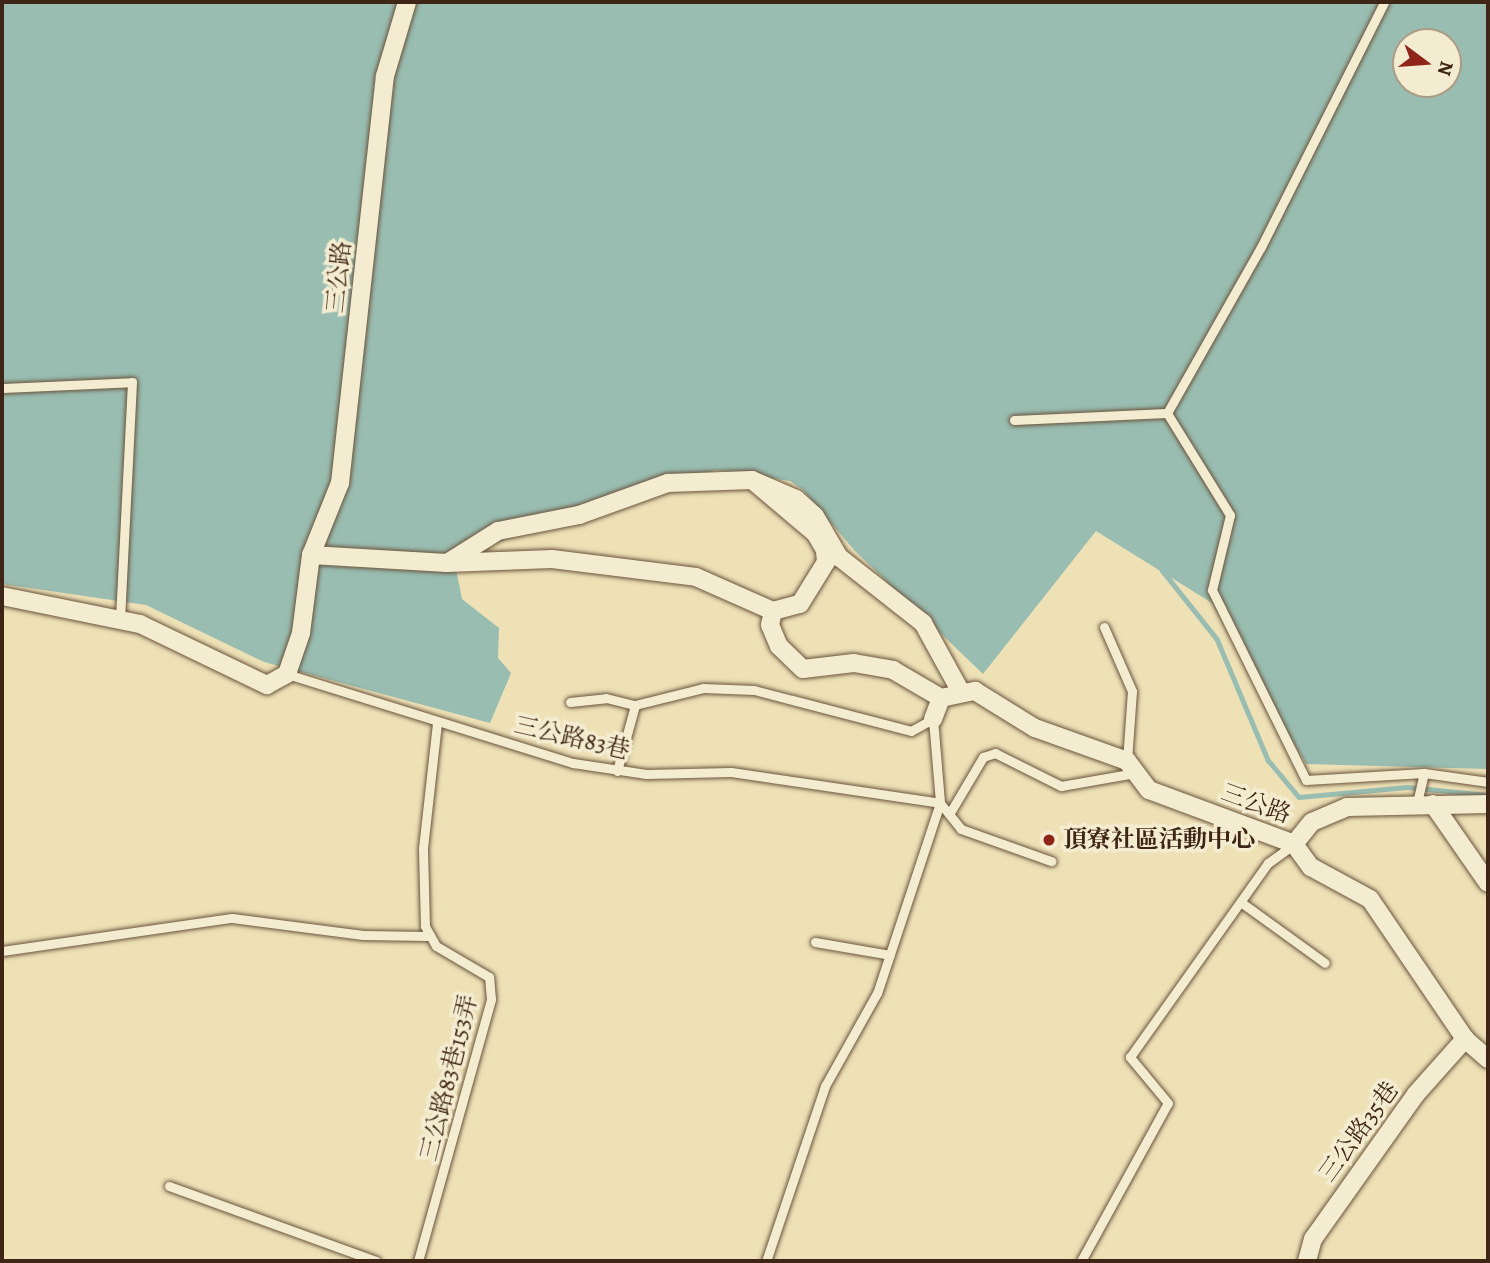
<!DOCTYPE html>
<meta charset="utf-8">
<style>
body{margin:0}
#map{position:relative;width:1490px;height:1263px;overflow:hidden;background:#eee1b6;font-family:Alegreya,"Noto Serif TC",serif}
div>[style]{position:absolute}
.water>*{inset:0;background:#99bdb1}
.stream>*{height:4.5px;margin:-2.25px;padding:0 2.25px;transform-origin:2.25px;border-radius:2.25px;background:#99bdb1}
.roads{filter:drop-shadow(0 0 2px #6a543d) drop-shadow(0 0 2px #6a543d)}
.lane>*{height:9px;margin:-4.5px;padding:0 4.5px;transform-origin:4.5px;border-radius:4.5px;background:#f4ecd0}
.street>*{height:18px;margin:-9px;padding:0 9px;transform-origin:9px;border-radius:9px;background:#f4ecd0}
.dots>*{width:19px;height:19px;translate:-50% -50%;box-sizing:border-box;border:4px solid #f4ecd0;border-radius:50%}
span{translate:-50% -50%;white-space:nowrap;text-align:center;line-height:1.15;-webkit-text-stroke:7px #f4ecd0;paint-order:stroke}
.street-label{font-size:24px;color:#3e2515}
.poi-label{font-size:24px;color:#3e2515;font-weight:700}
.left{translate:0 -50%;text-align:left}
.frame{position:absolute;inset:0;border:4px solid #3e2515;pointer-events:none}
.north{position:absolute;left:1392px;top:28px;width:70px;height:70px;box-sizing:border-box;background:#f4ecd0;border:2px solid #ab9c85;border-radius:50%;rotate:106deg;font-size:19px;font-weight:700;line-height:28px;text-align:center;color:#3e2515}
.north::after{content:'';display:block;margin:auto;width:24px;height:32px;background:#8f2418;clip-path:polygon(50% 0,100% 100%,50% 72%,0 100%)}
</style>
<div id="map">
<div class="water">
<i style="clip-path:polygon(evenodd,2px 2px,1488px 2px,1488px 769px,1306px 764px,1212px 603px,1096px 531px,983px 674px,855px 551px,803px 490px,790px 481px,717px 470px,651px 486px,454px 559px,462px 599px,499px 628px,498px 658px,511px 673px,490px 723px,264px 662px,146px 605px,2px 584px,2px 2px,1406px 42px,1448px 42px,1448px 84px,1406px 84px,1406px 42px)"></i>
</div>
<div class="stream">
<i style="left:1162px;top:570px;width:88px;rotate:51.4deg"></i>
<i style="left:1217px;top:639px;width:131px;rotate:67.1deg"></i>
<i style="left:1268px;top:760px;width:48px;rotate:50deg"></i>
<i style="left:1299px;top:797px;width:108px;rotate:-5.3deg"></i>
<i style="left:1407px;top:787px;width:81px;rotate:5.6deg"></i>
</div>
<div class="roads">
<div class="lane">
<i style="left:2px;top:388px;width:130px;rotate:-2.6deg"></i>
<i style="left:132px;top:382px;width:237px;rotate:92.9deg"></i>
<i style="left:1167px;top:413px;width:191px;rotate:-60.5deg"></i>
<i style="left:1261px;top:247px;width:274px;rotate:-63.3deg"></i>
<i style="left:1014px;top:420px;width:153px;rotate:-2.6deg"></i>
<i style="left:1167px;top:413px;width:120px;rotate:58.3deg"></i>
<i style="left:1230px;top:515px;width:77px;rotate:103.5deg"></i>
<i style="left:1212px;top:590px;width:212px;rotate:63.7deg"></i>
<i style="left:1306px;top:780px;width:118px;rotate:-3.4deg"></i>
<i style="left:1424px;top:773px;width:65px;rotate:8deg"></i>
<i style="left:1104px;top:627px;width:70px;rotate:66.4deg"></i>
<i style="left:1132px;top:691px;width:70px;rotate:94.1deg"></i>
<i style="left:287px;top:674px;width:300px;rotate:17.3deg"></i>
<i style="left:573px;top:763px;width:74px;rotate:8.6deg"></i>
<i style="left:646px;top:774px;width:85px;rotate:-1.3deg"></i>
<i style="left:731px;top:772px;width:211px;rotate:8.4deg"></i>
<i style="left:940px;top:803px;width:33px;rotate:51deg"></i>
<i style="left:961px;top:829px;width:96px;rotate:19.6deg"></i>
<i style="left:570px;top:702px;width:36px;rotate:-6deg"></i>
<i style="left:606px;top:698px;width:30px;rotate:14deg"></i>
<i style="left:635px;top:705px;width:70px;rotate:-14deg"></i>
<i style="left:703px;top:688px;width:51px;rotate:2.2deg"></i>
<i style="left:754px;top:690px;width:162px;rotate:14.6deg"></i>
<i style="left:911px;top:731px;width:25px;rotate:-29deg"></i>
<i style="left:933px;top:719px;width:84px;rotate:85.2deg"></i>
<i style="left:940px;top:803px;width:200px;rotate:108.3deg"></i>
<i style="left:877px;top:993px;width:107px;rotate:119.2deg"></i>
<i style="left:825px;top:1086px;width:185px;rotate:108.6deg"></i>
<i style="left:617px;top:771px;width:68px;rotate:-74.7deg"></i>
<i style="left:1417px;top:803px;width:31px;rotate:-77deg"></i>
<i style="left:951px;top:811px;width:63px;rotate:-59.3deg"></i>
<i style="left:983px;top:757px;width:13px;rotate:-18deg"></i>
<i style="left:995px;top:753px;width:74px;rotate:26.6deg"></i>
<i style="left:1061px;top:786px;width:75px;rotate:-10deg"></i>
<i style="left:1242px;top:903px;width:102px;rotate:35.9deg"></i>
<i style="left:815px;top:942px;width:76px;rotate:9.8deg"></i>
<i style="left:2px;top:951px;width:232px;rotate:-8.2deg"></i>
<i style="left:232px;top:918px;width:132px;rotate:7.4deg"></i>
<i style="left:363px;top:935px;width:64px;rotate:0.9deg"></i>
<i style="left:169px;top:1186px;width:220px;rotate:19.9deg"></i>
<i style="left:418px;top:1261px;width:272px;rotate:-74.4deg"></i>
<i style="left:491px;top:999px;width:22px;rotate:-95deg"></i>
<i style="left:489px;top:977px;width:61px;rotate:-149.7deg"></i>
<i style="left:436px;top:946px;width:23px;rotate:-119deg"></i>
<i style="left:425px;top:926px;width:78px;rotate:-91.5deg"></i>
<i style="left:423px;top:848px;width:125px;rotate:-83.6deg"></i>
<i style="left:1081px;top:1261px;width:180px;rotate:-61.2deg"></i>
<i style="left:1168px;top:1103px;width:60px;rotate:-129.6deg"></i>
<i style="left:1130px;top:1057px;width:238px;rotate:-54.6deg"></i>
<i style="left:1268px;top:863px;width:31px;rotate:-36deg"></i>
</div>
<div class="street">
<i style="left:311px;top:555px;width:136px;rotate:3.4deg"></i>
<i style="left:447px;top:563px;width:105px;rotate:-2.2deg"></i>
<i style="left:552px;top:559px;width:145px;rotate:7.1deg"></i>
<i style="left:696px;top:577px;width:84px;rotate:23.8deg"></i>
<i style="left:773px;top:611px;width:28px;rotate:-15deg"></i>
<i style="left:800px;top:604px;width:49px;rotate:-58.2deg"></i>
<i style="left:826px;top:562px;width:12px;rotate:-95deg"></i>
<i style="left:825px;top:550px;width:20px;rotate:-120deg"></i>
<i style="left:815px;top:533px;width:82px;rotate:-139.9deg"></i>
<i style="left:447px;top:563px;width:60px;rotate:-32.1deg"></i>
<i style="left:498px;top:531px;width:83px;rotate:-11.2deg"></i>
<i style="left:579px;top:515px;width:95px;rotate:-19.8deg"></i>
<i style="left:668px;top:483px;width:84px;rotate:-2deg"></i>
<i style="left:752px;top:480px;width:48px;rotate:23.4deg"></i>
<i style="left:796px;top:499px;width:25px;rotate:42deg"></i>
<i style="left:815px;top:516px;width:48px;rotate:59.7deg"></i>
<i style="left:839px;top:557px;width:107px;rotate:38.2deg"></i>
<i style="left:923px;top:623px;width:79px;rotate:61.2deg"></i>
<i style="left:2px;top:596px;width:141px;rotate:11.5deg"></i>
<i style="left:140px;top:624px;width:141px;rotate:25.7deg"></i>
<i style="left:267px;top:685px;width:23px;rotate:-29deg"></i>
<i style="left:287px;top:674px;width:43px;rotate:-71.1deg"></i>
<i style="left:301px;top:633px;width:79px;rotate:-82.7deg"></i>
<i style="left:311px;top:555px;width:78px;rotate:-68.1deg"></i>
<i style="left:340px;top:483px;width:409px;rotate:-83.7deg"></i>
<i style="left:385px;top:76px;width:77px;rotate:-73.4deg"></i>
<i style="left:773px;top:611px;width:14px;rotate:102deg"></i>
<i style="left:770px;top:625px;width:23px;rotate:67deg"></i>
<i style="left:779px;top:646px;width:33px;rotate:44deg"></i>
<i style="left:803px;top:669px;width:51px;rotate:-6.7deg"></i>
<i style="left:854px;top:663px;width:40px;rotate:10deg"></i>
<i style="left:893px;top:670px;width:56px;rotate:30.3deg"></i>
<i style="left:933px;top:719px;width:22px;rotate:-69deg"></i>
<i style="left:941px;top:698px;width:35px;rotate:-12deg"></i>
<i style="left:975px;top:691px;width:70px;rotate:31.7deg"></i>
<i style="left:1035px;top:728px;width:98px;rotate:19.7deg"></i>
<i style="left:1127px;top:761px;width:36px;rotate:53deg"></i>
<i style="left:1149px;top:790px;width:155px;rotate:20.4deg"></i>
<i style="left:1294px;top:844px;width:29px;rotate:54deg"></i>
<i style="left:1311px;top:867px;width:67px;rotate:28.5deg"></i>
<i style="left:1370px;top:899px;width:169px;rotate:55.8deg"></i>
<i style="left:1465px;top:1039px;width:30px;rotate:41deg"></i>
<i style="left:1433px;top:804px;width:96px;rotate:55.2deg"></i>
<i style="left:1294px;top:844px;width:28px;rotate:-51deg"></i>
<i style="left:1312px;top:822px;width:38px;rotate:-23deg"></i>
<i style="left:1347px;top:807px;width:141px;rotate:-1.2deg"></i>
<i style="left:1307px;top:1261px;width:23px;rotate:-75deg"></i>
<i style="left:1313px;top:1239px;width:178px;rotate:-54.6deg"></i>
<i style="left:1416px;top:1094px;width:74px;rotate:-48.3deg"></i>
</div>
</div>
<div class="dots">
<i style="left:1049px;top:840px;background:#8f2418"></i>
</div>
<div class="street-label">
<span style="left:339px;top:277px;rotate:-84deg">三公路</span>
<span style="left:572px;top:738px;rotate:13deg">三公路83巷</span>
<span style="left:1256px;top:804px;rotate:20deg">三公路</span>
<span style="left:449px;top:1078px;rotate:-76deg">三公路83巷153弄</span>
<span style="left:1359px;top:1132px;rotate:-54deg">三公路35巷</span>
</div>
<div class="poi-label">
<span class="left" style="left:1063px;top:840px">頂寮社區活動中心</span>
</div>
<div class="frame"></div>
<div class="north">N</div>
</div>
